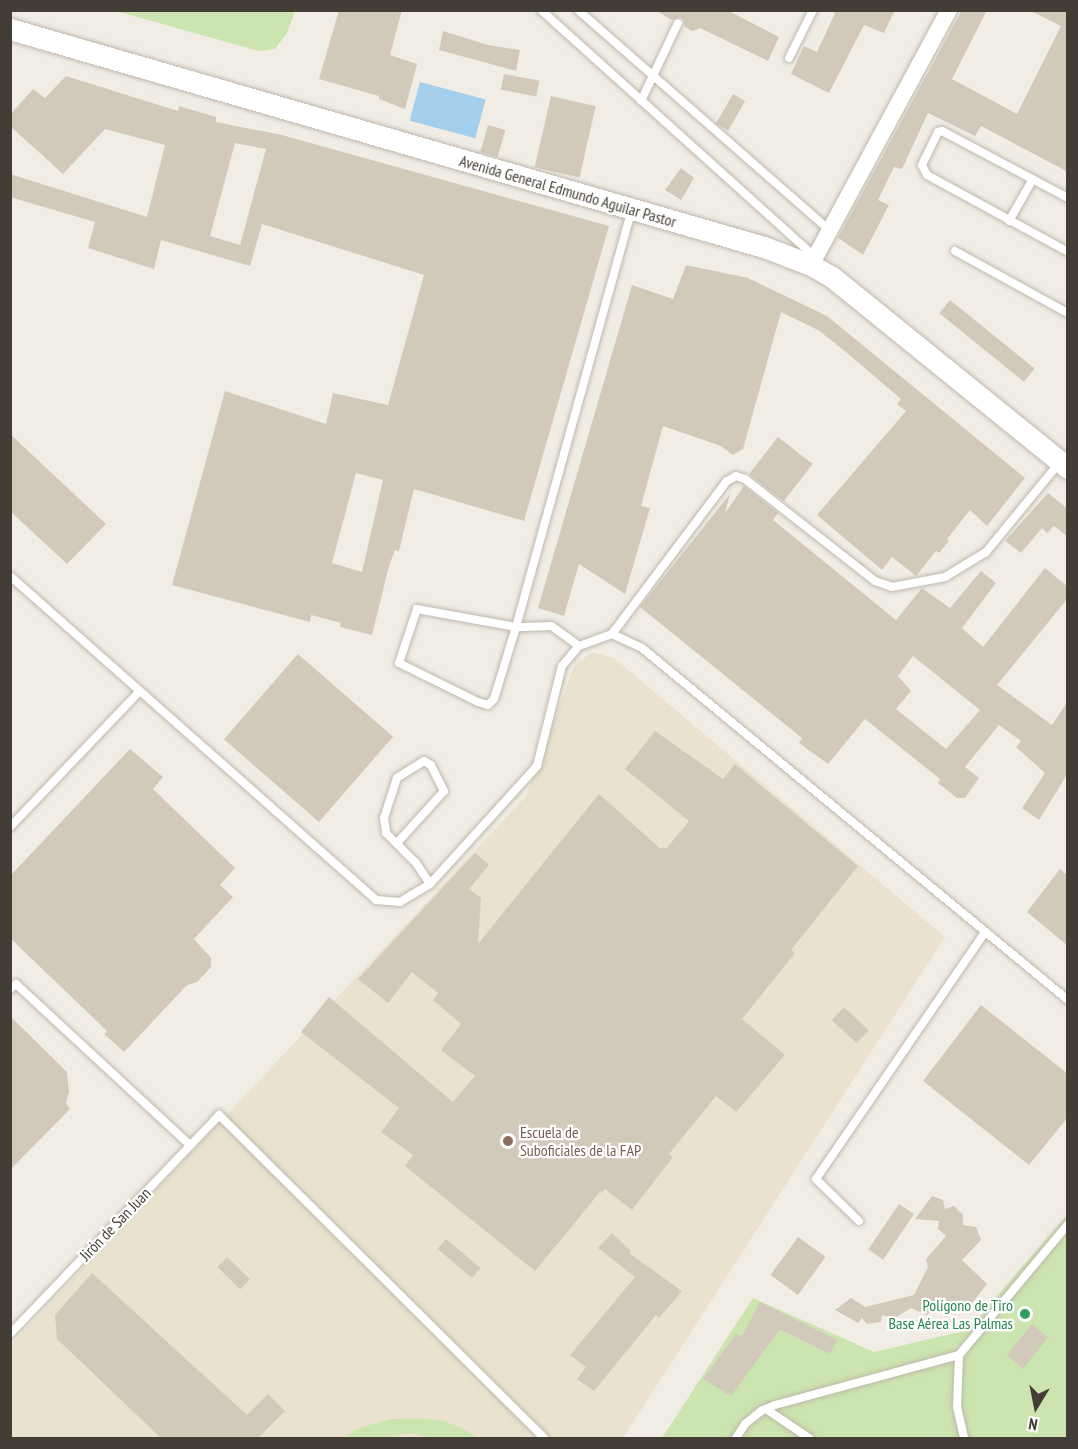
<!DOCTYPE html>
<meta charset="utf-8">
<style>
body{margin:0}
#map{position:relative;width:1078px;height:1449px;overflow:hidden;background:#f1ede5;font-family:"PT Sans Narrow",sans-serif}
div>[style]{position:absolute}
.education>*{inset:0;background:#eae2cf}
.green>*{inset:0;background:#cce4af}
.water>*{inset:0;background:#a3cfec;transform-origin:0 0}
.building>*{inset:0;background:#d2c9bb;transform-origin:0 0}
.roads{filter:drop-shadow(0 0 2px #bfb8ab) drop-shadow(0 0 2px #bfb8ab)}
.service>*{height:8px;margin:-4px;padding:0 4px;transform-origin:4px;border-radius:4px;background:#fff}
.minor>*{height:16px;margin:-8px;padding:0 8px;transform-origin:8px;border-radius:8px;background:#fff}
.tertiary>*{height:21px;margin:-10.5px;padding:0 10.5px;transform-origin:10.5px;border-radius:10.5px;background:#fff}
.dots>*{width:16px;height:16px;translate:-50% -50%;box-sizing:border-box;border:3px solid #fff;border-radius:50%}
span{translate:-50% -50%;white-space:nowrap;text-align:center;line-height:1.15;-webkit-text-stroke:4.5px #fff;paint-order:stroke}
.street-label{font-size:16px;color:#433d35}
.education-label{font-size:16px;color:#785e54}
.left{translate:0 -50%;text-align:left}
.leisure-label{font-size:16px;color:#27864d}
.right{translate:-100% -50%;text-align:right}
.frame{position:absolute;inset:0;border:12px solid #433d35;pointer-events:none}
.north{position:absolute;left:1006px;top:1377px;width:60px;height:60px;-webkit-text-stroke:4px #fff;paint-order:stroke;rotate:190deg;font-size:16px;font-weight:700;line-height:24px;text-align:center;color:#433d35}
.north::after{content:'';display:block;margin:auto;width:21px;height:27px;background:#433d35;clip-path:polygon(50% 0,100% 100%,50% 72%,0 100%)}
</style>
<div id="map">
<div class="education">
<i style="clip-path:polygon(593px 652px,614px 658px,945px 937px,623px 1438px,11px 1438px,10px 1346px,526px 796px,575px 664px)"></i>
</div>
<div class="green">
<i style="clip-path:polygon(116px 11px,295px 11px,287px 33px,275px 49px,259px 51px)"></i>
<i style="clip-path:polygon(1067px 1215px,1067px 1438px,662px 1438px,753px 1298px,874px 1352px,968px 1330px)"></i>
<i style="clip-path:polygon(419px 1418px,443px 1421px,460px 1427px,478px 1438px,434px 1438px,411px 1433px,384px 1438px,343px 1438px,359px 1428px,391px 1419px)"></i>
</div>
<div class="water">
<i style="left:420px;top:82px;width:68px;height:40px;rotate:15deg"></i>
</div>
<div class="building">
<i style="clip-path:polygon(339px 10px,402px 10px,390px 55px,417px 64px,405px 109px,379px 99px,379px 96px,319px 79px)"></i>
<i style="clip-path:polygon(655px 10px,727px 10px,779px 37px,768px 61px,700px 28px,692px 31px,684px 26px,684px 20px,680px 17px,672px 20px)"></i>
<i style="clip-path:polygon(831px 10px,895px 10px,884px 33px,864px 25px,829px 93px,791px 74px,804px 46px,817px 52px,835px 13px)"></i>
<i style="clip-path:polygon(962px 10px,987px 10px,952px 79px,1017px 114px,1061px 26px,1029px 10px,1068px 10px,1068px 172px,981px 126px,975px 136px,928px 113px,902px 169px,894px 167px,878px 200px,889px 205px,863px 255px,838px 238px)"></i>
<i style="clip-path:polygon(443px 31px,488px 45px,520px 50px,516px 71px,439px 50px)"></i>
<i style="left:504px;top:74px;width:36px;height:16px;rotate:11deg"></i>
<i style="clip-path:polygon(evenodd,66px 76px,178px 111px,179px 106px,216px 117px,216px 122px,282px 135px,609px 226px,524px 521px,414px 489px,399px 551px,395px 550px,389px 566px,372px 635px,340px 627px,341px 623px,311px 615px,310px 622px,172px 585px,225px 391px,326px 424px,333px 393px,388px 405px,424px 275px,262px 224px,250px 266px,161px 240px,154px 269px,88px 248px,95px 222px,10px 197px,10px 174px,147px 217px,165px 145px,105px 129px,63px 174px,10px 126px,10px 115px,33px 89px,45px 98px,66px 76px,235px 143px,266px 149px,240px 245px,210px 236px,235px 143px,66px 76px,356px 473px,383px 480px,362px 572px,332px 563px,356px 473px)"></i>
<i style="left:733px;top:94px;width:14px;height:34px;rotate:30deg"></i>
<i style="left:551px;top:96px;width:46px;height:73px;rotate:13deg"></i>
<i style="left:488px;top:125px;width:18px;height:28px;rotate:16deg"></i>
<i style="clip-path:polygon(681px 168px,694px 178px,681px 200px,665px 190px)"></i>
<i style="clip-path:polygon(686px 265px,748px 278px,827px 316px,1025px 478px,987px 526px,970px 510px,947px 539px,949px 541px,939px 553px,936px 551px,916px 576px,892px 557px,882px 570px,817px 515px,906px 411px,897px 404px,901px 399px,846px 352px,818px 330px,781px 312px,743px 449px,733px 455px,721px 446px,663px 426px,641px 506px,650px 508px,625px 594px,579px 564px,564px 616px,538px 608px,632px 285px,673px 299px)"></i>
<i style="left:950px;top:300px;width:109px;height:17px;rotate:39deg"></i>
<i style="clip-path:polygon(10px 434px,106px 524px,67px 564px,10px 511px)"></i>
<i style="left:778px;top:437px;width:44px;height:47px;rotate:38deg"></i>
<i style="clip-path:polygon(evenodd,744px 486px,778px 513px,773px 520px,896px 620px,922px 588px,950px 608px,981px 571px,996px 583px,962px 628px,983px 647px,1045px 568px,1068px 587px,1068px 598px,997px 685px,1052px 725px,1068px 701px,1068px 773px,1039px 820px,1022px 808px,1045px 773px,1016px 747px,1021px 741px,999px 725px,965px 767px,979px 778px,965px 798px,957px 798px,938px 783px,940px 779px,865px 719px,828px 764px,799px 743px,802px 738px,640px 607px,730px 494px,725px 513px,744px 486px,913px 656px,980px 710px,946px 749px,896px 709px,911px 691px,898px 676px,913px 656px)"></i>
<i style="clip-path:polygon(1048px 493px,1068px 509px,1068px 537px,1054px 526px,1047px 533px,1042px 528px,1021px 553px,1005px 541px)"></i>
<i style="left:298px;top:654px;width:126px;height:113px;rotate:41deg"></i>
<i style="clip-path:polygon(655px 731px,723px 779px,735px 764px,858px 866px,791px 950px,795px 953px,742px 1019px,785px 1055px,736px 1112px,716px 1096px,669px 1154px,673px 1157px,632px 1210px,605px 1189px,602px 1193px,600px 1192px,535px 1271px,405px 1166px,413px 1155px,381px 1132px,399px 1108px,301px 1032px,329px 997px,453px 1102px,475px 1076px,441px 1050px,461px 1024px,433px 1000px,438px 993px,412px 972px,388px 1003px,358px 979px,475px 853px,489px 865px,469px 889px,481px 898px,478px 944px,599px 794px,661px 849px,663px 847px,666px 849px,689px 821px,625px 769px)"></i>
<i style="clip-path:polygon(130px 749px,163px 777px,153px 789px,235px 868px,220px 885px,233px 897px,194px 939px,211px 958px,211px 967px,197px 982px,187px 985px,124px 1052px,104px 1034px,107px 1031px,10px 938px,10px 876px)"></i>
<i style="clip-path:polygon(1060px 869px,1068px 876px,1068px 946px,1027px 912px)"></i>
<i style="clip-path:polygon(981px 1005px,1068px 1074px,1068px 1117px,1029px 1165px,923px 1081px)"></i>
<i style="left:844px;top:1007px;width:34px;height:18px;rotate:43deg"></i>
<i style="clip-path:polygon(10px 1016px,67px 1072px,69px 1092px,66px 1103px,70px 1109px,10px 1170px)"></i>
<i style="clip-path:polygon(932px 1196px,943px 1200px,945px 1209px,954px 1206px,963px 1215px,963px 1225px,976px 1227px,981px 1240px,962px 1260px,987px 1284px,965px 1312px,953px 1303px,936px 1305px,927px 1315px,911px 1308px,893px 1319px,882px 1315px,881px 1322px,867px 1324px,862px 1318px,858px 1323px,835px 1310px,851px 1298px,865px 1307px,914px 1295px,928px 1267px,926px 1259px,946px 1236px,938px 1229px,939px 1221px,915px 1219px)"></i>
<i style="left:899px;top:1204px;width:18px;height:55px;rotate:34deg"></i>
<i style="clip-path:polygon(612px 1233px,631px 1251px,629px 1253px,682px 1291px,659px 1318px,656px 1315px,594px 1391px,577px 1379px,586px 1367px,570px 1355px,635px 1277px,598px 1248px)"></i>
<i style="left:798px;top:1237px;width:34px;height:47px;rotate:36deg"></i>
<i style="left:446px;top:1239px;width:45px;height:13px;rotate:40deg"></i>
<i style="left:227px;top:1257px;width:32px;height:14px;rotate:44deg"></i>
<i style="clip-path:polygon(92px 1273px,247px 1415px,268px 1394px,285px 1411px,258px 1438px,161px 1438px,57px 1339px,55px 1315px)"></i>
<i style="clip-path:polygon(760px 1302px,837px 1340px,830px 1354px,780px 1329px,731px 1396px,703px 1379px,736px 1334px,742px 1336px)"></i>
<i style="left:1032px;top:1324px;width:21px;height:40px;rotate:39deg"></i>
</div>
<div class="roads">
<div class="service">
<i style="left:541px;top:10px;width:369px;rotate:42deg"></i>
<i style="left:578px;top:10px;width:334px;rotate:41.2deg"></i>
<i style="left:789px;top:58px;width:54px;rotate:-63.4deg"></i>
<i style="left:641px;top:101px;width:86px;rotate:-64.6deg"></i>
<i style="left:1068px;top:198px;width:143px;rotate:-152deg"></i>
<i style="left:942px;top:131px;width:4px;rotate:166deg"></i>
<i style="left:938px;top:132px;width:37px;rotate:116deg"></i>
<i style="left:922px;top:165px;width:11px;rotate:63deg"></i>
<i style="left:927px;top:175px;width:161px;rotate:28.6deg"></i>
<i style="left:1009px;top:221px;width:48px;rotate:-60.3deg"></i>
<i style="left:955px;top:251px;width:129px;rotate:28.8deg"></i>
<i style="left:10px;top:576px;width:489px;rotate:41.5deg"></i>
<i style="left:376px;top:900px;width:24px;rotate:5deg"></i>
<i style="left:400px;top:902px;width:35px;rotate:-31deg"></i>
<i style="left:430px;top:884px;width:159px;rotate:-47.8deg"></i>
<i style="left:537px;top:766px;width:103px;rotate:-76deg"></i>
<i style="left:562px;top:666px;width:26px;rotate:-50deg"></i>
<i style="left:579px;top:646px;width:35px;rotate:-20deg"></i>
<i style="left:612px;top:634px;width:191px;rotate:-53.1deg"></i>
<i style="left:727px;top:481px;width:10px;rotate:-29deg"></i>
<i style="left:736px;top:476px;width:9px;rotate:18deg"></i>
<i style="left:745px;top:479px;width:165px;rotate:38.1deg"></i>
<i style="left:875px;top:581px;width:18px;rotate:19deg"></i>
<i style="left:892px;top:587px;width:54px;rotate:-10.7deg"></i>
<i style="left:945px;top:577px;width:48px;rotate:-31.4deg"></i>
<i style="left:986px;top:552px;width:117px;rotate:-50.6deg"></i>
<i style="left:612px;top:634px;width:33px;rotate:25deg"></i>
<i style="left:642px;top:648px;width:553px;rotate:39.57deg"></i>
<i style="left:579px;top:646px;width:34px;rotate:-144deg"></i>
<i style="left:551px;top:626px;width:35px;rotate:178deg"></i>
<i style="left:516px;top:627px;width:101px;rotate:-169.7deg"></i>
<i style="left:417px;top:609px;width:57px;rotate:108.4deg"></i>
<i style="left:399px;top:663px;width:88px;rotate:26.3deg"></i>
<i style="left:478px;top:702px;width:10px;rotate:17deg"></i>
<i style="left:488px;top:705px;width:8px;rotate:-45deg"></i>
<i style="left:494px;top:699px;width:75px;rotate:-73deg"></i>
<i style="left:516px;top:627px;width:433px;rotate:-74.5deg"></i>
<i style="left:10px;top:827px;width:188px;rotate:-46.3deg"></i>
<i style="left:397px;top:843px;width:70px;rotate:-47.9deg"></i>
<i style="left:444px;top:791px;width:29px;rotate:-117deg"></i>
<i style="left:431px;top:765px;width:8px;rotate:-150deg"></i>
<i style="left:424px;top:761px;width:32px;rotate:148deg"></i>
<i style="left:397px;top:778px;width:42px;rotate:108deg"></i>
<i style="left:384px;top:818px;width:15px;rotate:82deg"></i>
<i style="left:386px;top:833px;width:42px;rotate:45deg"></i>
<i style="left:416px;top:863px;width:25px;rotate:56deg"></i>
<i style="left:10px;top:989px;width:8px;rotate:-40deg"></i>
<i style="left:16px;top:984px;width:237px;rotate:42.8deg"></i>
<i style="left:859px;top:1221px;width:60px;rotate:-135.7deg"></i>
<i style="left:816px;top:1179px;width:299px;rotate:-55.6deg"></i>
<i style="left:10px;top:1334px;width:303px;rotate:-46.3deg"></i>
<i style="left:219px;top:1115px;width:458px;rotate:44.8deg"></i>
<i style="left:959px;top:1355px;width:52px;rotate:92.2deg"></i>
<i style="left:957px;top:1407px;width:32px;rotate:77deg"></i>
<i style="left:766px;top:1409px;width:52px;rotate:34deg"></i>
<i style="left:736px;top:1438px;width:17px;rotate:-57deg"></i>
<i style="left:745px;top:1424px;width:21px;rotate:-39deg"></i>
<i style="left:761px;top:1411px;width:15px;rotate:-23deg"></i>
<i style="left:775px;top:1405px;width:191px;rotate:-15.2deg"></i>
<i style="left:959px;top:1355px;width:170px;rotate:-50.2deg"></i>
</div>
<div class="minor">
<i style="left:811px;top:265px;width:290px;rotate:-61.6deg"></i>
</div>
<div class="tertiary">
<i style="left:10px;top:29px;width:785px;rotate:16.13deg"></i>
<i style="left:764px;top:247px;width:50px;rotate:21deg"></i>
<i style="left:811px;top:265px;width:24px;rotate:30deg"></i>
<i style="left:832px;top:277px;width:304px;rotate:39deg"></i>
</div>
</div>
<div class="dots">
<i style="left:508px;top:1141px;background:#8d6e63"></i>
<i style="left:1025px;top:1314px;background:#2e9e5b"></i>
</div>
<div class="street-label">
<span style="left:568px;top:191px;rotate:16deg">Avenida General Edmundo Aguilar Pastor</span>
<span style="left:115px;top:1224px;rotate:-46deg">Jirón de San Juan</span>
</div>
<div class="education-label">
<span class="left" style="left:520px;top:1141px">Escuela de<br>Suboficiales de la FAP</span>
</div>
<div class="leisure-label">
<span class="right" style="left:1013px;top:1314px">Polígono de Tiro<br>Base Aérea Las Palmas</span>
</div>
<div class="frame"></div>
<div class="north">N</div>
</div>
